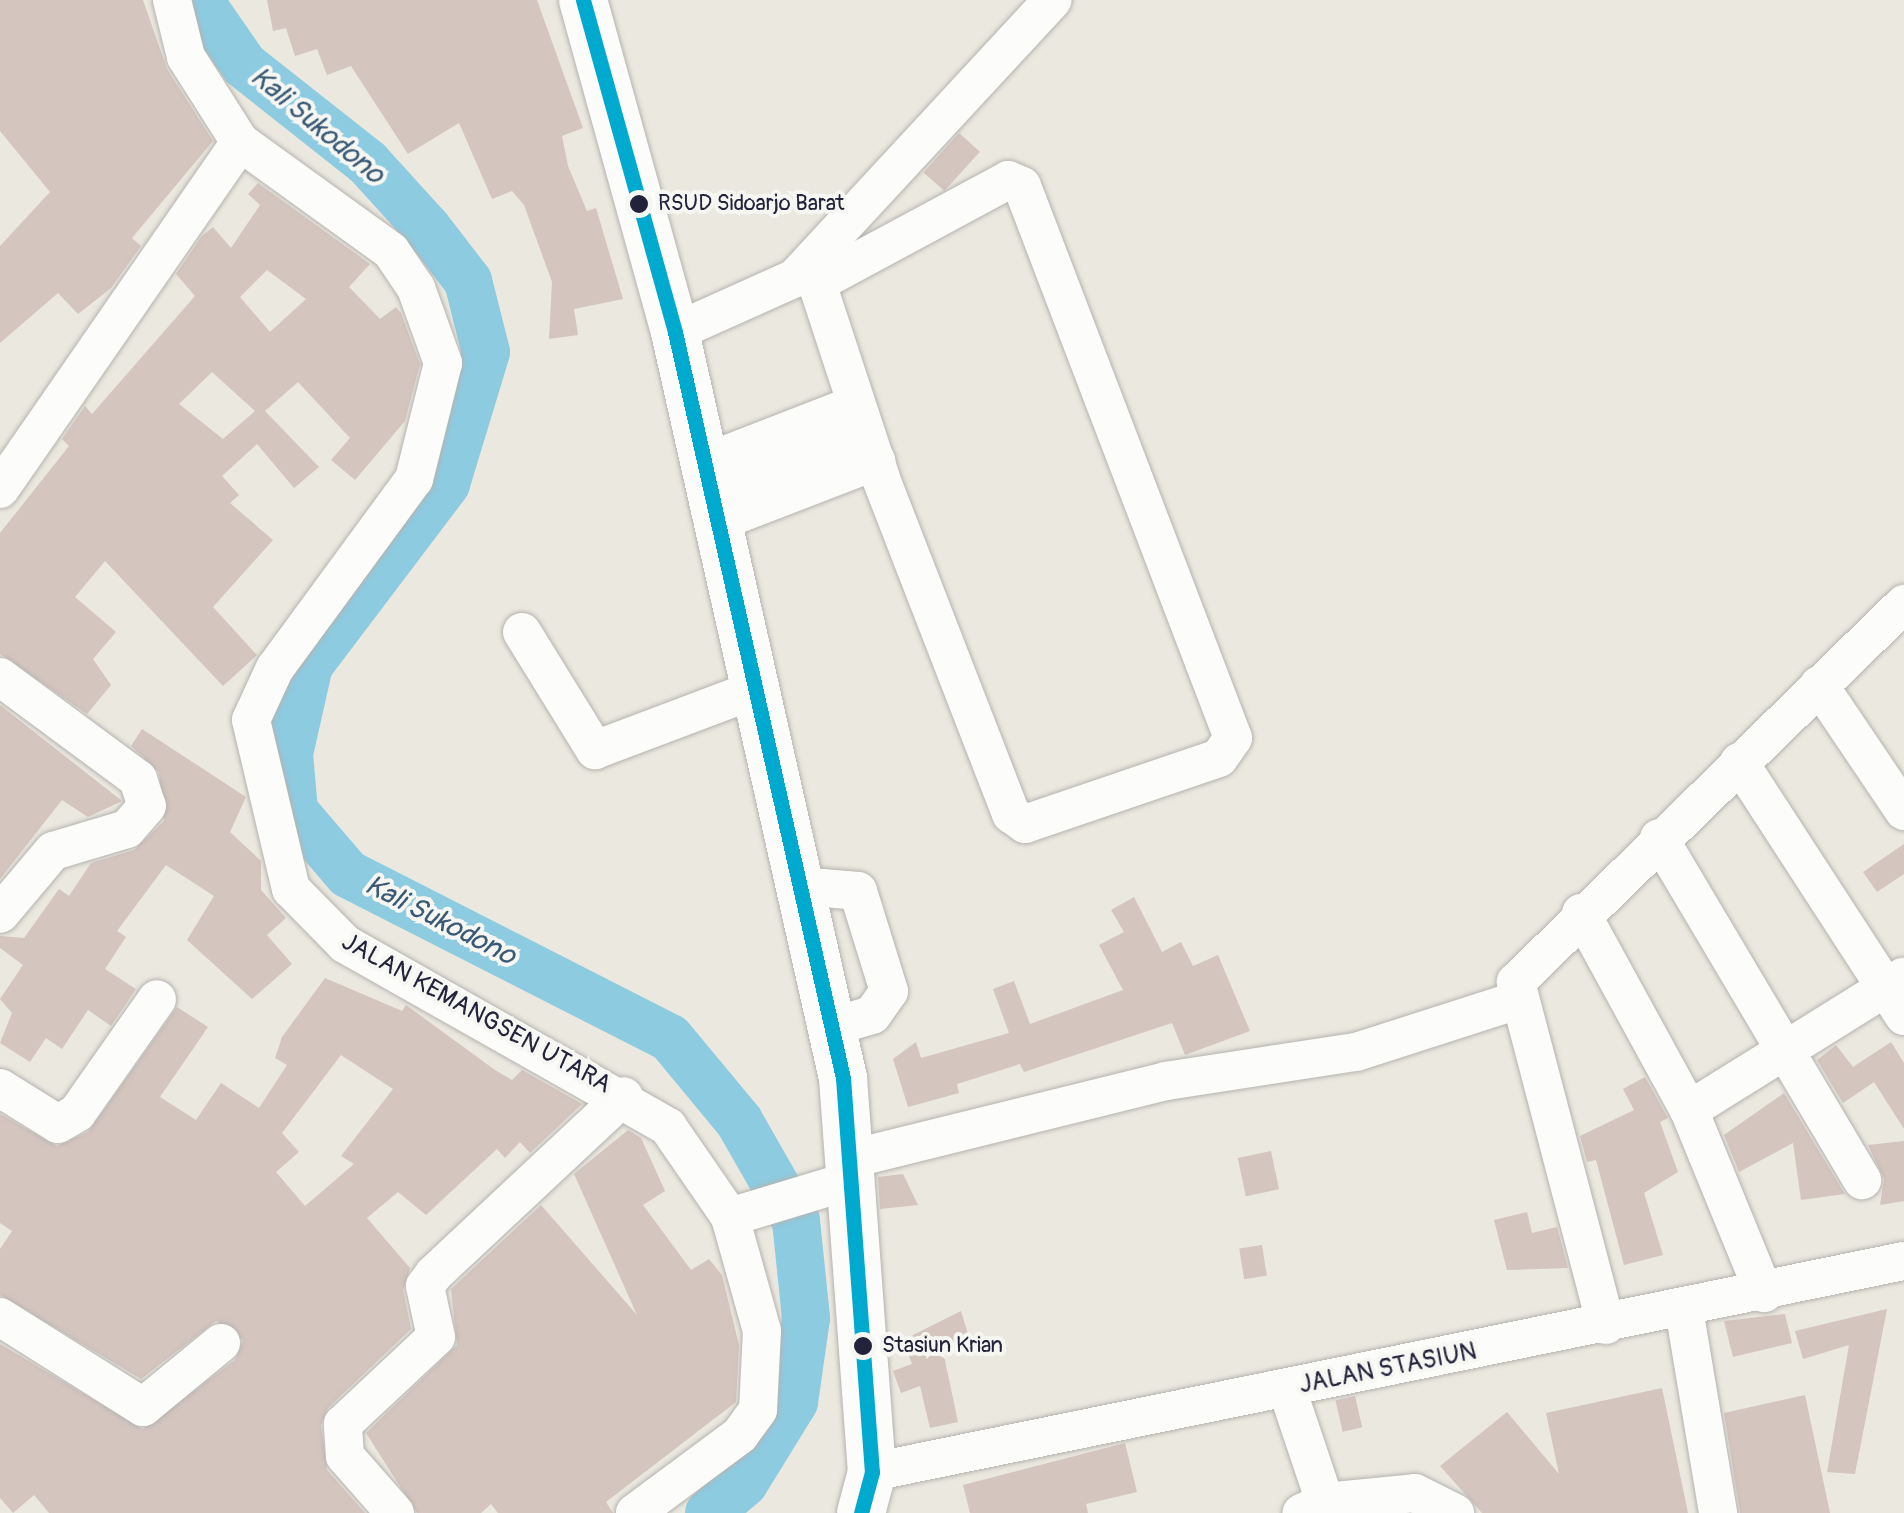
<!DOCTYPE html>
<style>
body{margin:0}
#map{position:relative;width:1904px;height:1513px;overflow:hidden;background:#ebe8df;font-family:Pangolin,sans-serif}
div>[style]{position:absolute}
.river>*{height:48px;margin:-24px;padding:0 24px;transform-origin:24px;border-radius:24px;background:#8dcbe1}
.building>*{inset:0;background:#d4c5bf;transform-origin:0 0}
.roads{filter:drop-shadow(0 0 2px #b5b3b0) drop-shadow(0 0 2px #b5b3b0)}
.minor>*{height:38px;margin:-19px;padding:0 19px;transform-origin:19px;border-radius:19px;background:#fcfcfa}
.major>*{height:48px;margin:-24px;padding:0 24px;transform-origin:24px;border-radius:24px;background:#fcfcfa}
.bus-1>*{height:15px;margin:-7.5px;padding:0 7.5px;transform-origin:7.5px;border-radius:7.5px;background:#00a9ce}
.dots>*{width:28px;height:28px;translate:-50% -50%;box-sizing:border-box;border:5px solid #f6f6f2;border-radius:50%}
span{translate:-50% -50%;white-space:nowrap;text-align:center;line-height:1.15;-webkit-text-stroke:8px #f6f6f2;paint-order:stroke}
.bus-label{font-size:22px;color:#22223b}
.left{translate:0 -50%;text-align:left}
.street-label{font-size:25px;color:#22223b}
.water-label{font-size:28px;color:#395975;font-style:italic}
</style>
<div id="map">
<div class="river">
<i style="left:199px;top:0;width:79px;rotate:55.3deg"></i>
<i style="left:244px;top:65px;width:158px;rotate:38.3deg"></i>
<i style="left:368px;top:163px;width:88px;rotate:47.8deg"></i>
<i style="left:427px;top:228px;width:67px;rotate:52.3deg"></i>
<i style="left:468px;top:281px;width:73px;rotate:75.8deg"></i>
<i style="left:486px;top:352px;width:138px;rotate:106.9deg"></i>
<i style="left:446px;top:484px;width:227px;rotate:127.1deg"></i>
<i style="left:309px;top:665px;width:91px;rotate:102.7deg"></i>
<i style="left:289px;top:754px;width:57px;rotate:85deg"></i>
<i style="left:294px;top:811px;width:83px;rotate:49.4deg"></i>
<i style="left:348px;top:874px;width:361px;rotate:27deg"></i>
<i style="left:670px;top:1038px;width:108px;rotate:50.3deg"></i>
<i style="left:739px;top:1121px;width:115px;rotate:60.3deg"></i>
<i style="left:796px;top:1221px;width:98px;rotate:84.1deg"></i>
<i style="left:806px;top:1318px;width:85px;rotate:98.1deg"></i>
<i style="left:794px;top:1402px;width:95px;rotate:121.7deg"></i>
<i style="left:744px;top:1483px;width:46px;rotate:139.4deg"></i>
</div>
<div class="building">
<i style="clip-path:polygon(0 0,143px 0,167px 69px,213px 141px,132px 238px,141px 246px,111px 288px,78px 314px,58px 293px,0 343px,0 246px,50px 192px,0 131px)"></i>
<i style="clip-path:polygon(267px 0,537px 0,583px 128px,562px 136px,568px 166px,587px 211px,596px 208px,623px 299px,574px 309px,578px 335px,549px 339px,552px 282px,524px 205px,512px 191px,492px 199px,459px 123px,408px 154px,351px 66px,327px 75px,317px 49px,295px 56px,286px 28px,273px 31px)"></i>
<i style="left:959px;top:133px;width:28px;height:53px;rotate:42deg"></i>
<i style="clip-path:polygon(evenodd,258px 183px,370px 264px,349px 287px,380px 319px,396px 307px,401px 313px,420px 364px,405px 421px,355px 480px,331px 460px,350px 438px,298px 382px,265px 411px,319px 467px,294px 488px,257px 444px,222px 476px,239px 495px,230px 503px,273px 540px,213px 607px,257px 655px,223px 686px,105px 561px,75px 597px,116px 632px,93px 659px,111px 685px,87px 714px,0 654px,0 533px,69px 446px,62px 439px,85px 406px,92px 414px,195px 296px,176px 274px,202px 236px,213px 227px,231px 248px,260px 205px,248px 194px,258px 183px,267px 270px,306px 299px,270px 332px,240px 297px,267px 270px,258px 183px,212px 372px,255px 411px,223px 439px,179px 404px,212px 372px)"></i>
<i style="clip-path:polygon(0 705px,122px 801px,88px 817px,62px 800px,0 879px)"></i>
<i style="clip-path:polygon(142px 729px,246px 797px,230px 832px,261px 861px,261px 890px,286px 918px,267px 935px,292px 964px,252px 999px,187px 940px,214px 896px,166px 865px,117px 931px,126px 937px,105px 969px,136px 989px,111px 1026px,88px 1010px,62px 1049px,46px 1038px,30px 1062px,0 1043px,12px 1013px,0 999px,23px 965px,0 948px,0 936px,24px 938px,59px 889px,69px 896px,91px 863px,134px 850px,164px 821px,159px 772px,131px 746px)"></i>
<i style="clip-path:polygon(1904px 844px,1904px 874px,1877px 892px,1863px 872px)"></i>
<i style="clip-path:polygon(1134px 897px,1162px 952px,1181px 942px,1193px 966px,1218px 955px,1250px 1031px,1185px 1055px,1172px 1023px,1024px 1072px,1020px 1064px,957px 1084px,959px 1093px,908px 1107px,893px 1059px,916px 1042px,921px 1058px,1009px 1033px,993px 989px,1014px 981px,1030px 1024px,1123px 990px,1099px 945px,1124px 932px,1111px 910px)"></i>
<i style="clip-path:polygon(evenodd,325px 978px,402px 1011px,406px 1005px,495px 1070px,512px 1080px,522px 1070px,582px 1104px,530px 1153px,520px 1142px,505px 1158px,497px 1149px,426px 1215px,398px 1192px,367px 1218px,410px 1268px,403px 1290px,411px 1329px,328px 1408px,321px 1425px,327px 1470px,365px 1513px,49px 1513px,34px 1495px,13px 1513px,0 1498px,0 1344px,143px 1429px,235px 1360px,243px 1340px,216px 1321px,141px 1379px,0 1295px,0 1249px,12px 1231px,0 1223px,0 1114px,57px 1146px,88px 1132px,177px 1007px,208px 1027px,160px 1097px,196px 1120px,221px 1083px,259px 1108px,287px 1065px,275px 1058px,282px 1037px,325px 978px,341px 1055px,393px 1089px,341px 1156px,354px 1164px,305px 1206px,276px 1172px,299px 1152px,282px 1133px,341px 1055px)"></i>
<i style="clip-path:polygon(1891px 1042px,1904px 1063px,1904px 1129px,1874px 1082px,1843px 1103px,1817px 1060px,1836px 1045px,1853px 1067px)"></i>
<i style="clip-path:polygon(1645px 1077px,1668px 1118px,1660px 1122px,1678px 1172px,1644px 1193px,1663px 1255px,1624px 1265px,1596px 1160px,1587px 1162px,1580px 1136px,1634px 1110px,1623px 1089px)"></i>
<i style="clip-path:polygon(1784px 1093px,1843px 1191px,1845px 1194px,1801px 1200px,1793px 1143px,1739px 1172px,1724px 1135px)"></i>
<i style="clip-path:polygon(628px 1130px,641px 1138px,665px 1191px,643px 1205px,691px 1270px,709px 1259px,722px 1275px,739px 1345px,736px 1402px,606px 1502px,613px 1513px,498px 1513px,491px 1504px,481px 1513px,417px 1513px,366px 1433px,457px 1345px,451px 1289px,541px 1205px,637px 1315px,574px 1174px)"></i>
<i style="clip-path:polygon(1904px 1141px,1904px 1201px,1880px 1205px,1884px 1179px,1868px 1145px)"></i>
<i style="left:1271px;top:1151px;width:39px;height:34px;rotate:78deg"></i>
<i style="clip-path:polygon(903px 1174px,918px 1205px,880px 1209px,878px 1177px)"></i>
<i style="clip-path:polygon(1527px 1212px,1532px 1233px,1557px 1227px,1568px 1268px,1507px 1270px,1494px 1220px)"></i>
<i style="left:1262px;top:1245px;width:31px;height:23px;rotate:81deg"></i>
<i style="clip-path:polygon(1887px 1309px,1855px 1474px,1827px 1472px,1849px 1345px,1803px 1359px,1795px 1331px)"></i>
<i style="clip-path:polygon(961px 1311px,971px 1344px,943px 1351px,958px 1422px,930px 1428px,920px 1386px,901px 1393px,893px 1371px,912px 1364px,903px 1340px)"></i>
<i style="clip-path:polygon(1785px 1314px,1792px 1343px,1733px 1357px,1724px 1321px)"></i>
<i style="clip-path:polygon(1662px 1388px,1688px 1513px,1482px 1513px,1440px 1466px,1507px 1412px,1559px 1474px,1546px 1413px)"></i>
<i style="clip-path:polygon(1805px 1395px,1830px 1513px,1740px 1513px,1724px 1413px)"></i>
<i style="left:1355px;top:1396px;width:32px;height:20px;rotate:77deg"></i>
<i style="clip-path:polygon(1125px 1443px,1137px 1492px,1086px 1504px,1088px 1513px,970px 1513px,963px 1485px)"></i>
</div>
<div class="roads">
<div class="minor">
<i style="left:172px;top:0;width:59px;rotate:76.2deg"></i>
<i style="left:186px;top:57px;width:101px;rotate:57.6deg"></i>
<i style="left:240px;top:142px;width:186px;rotate:35.8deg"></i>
<i style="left:391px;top:251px;width:45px;rotate:56deg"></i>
<i style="left:416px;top:288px;width:80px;rotate:70.2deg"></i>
<i style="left:443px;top:363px;width:120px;rotate:104deg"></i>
<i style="left:414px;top:479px;width:235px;rotate:126.3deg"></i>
<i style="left:275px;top:668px;width:57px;rotate:114.8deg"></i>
<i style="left:251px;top:720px;width:174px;rotate:76.7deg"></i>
<i style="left:291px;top:889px;width:77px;rotate:45.5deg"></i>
<i style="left:345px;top:944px;width:371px;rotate:29.5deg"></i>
<i style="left:668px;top:1127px;width:109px;rotate:55.4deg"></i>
<i style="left:730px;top:1217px;width:118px;rotate:74.3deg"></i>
<i style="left:762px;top:1331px;width:79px;rotate:92.9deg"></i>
<i style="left:758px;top:1410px;width:31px;rotate:126deg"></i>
<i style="left:740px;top:1435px;width:131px;rotate:143.4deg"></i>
<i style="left:1008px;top:180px;width:15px;rotate:23deg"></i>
<i style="left:1022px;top:186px;width:591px;rotate:69.08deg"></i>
<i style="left:1233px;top:738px;width:24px;rotate:125deg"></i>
<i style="left:1219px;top:758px;width:205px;rotate:161.2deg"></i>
<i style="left:1025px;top:824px;width:17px;rotate:-144deg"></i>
<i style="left:1011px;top:814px;width:360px;rotate:-111.2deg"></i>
<i style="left:881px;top:478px;width:205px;rotate:-108.2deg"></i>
<i style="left:817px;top:283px;width:217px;rotate:-28.3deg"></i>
<i style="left:675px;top:332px;width:132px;rotate:-24.2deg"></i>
<i style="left:795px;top:278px;width:379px;rotate:-47.2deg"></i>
<i style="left:702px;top:464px;width:163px;rotate:-21.2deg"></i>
<i style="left:0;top:489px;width:422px;rotate:-55.3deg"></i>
<i style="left:708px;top:491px;width:167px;rotate:-20deg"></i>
<i style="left:715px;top:523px;width:173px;rotate:-21.1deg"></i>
<i style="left:522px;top:632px;width:139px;rotate:58.3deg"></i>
<i style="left:595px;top:750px;width:170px;rotate:-20.7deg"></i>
<i style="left:0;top:677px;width:172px;rotate:36.5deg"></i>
<i style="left:138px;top:779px;width:28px;rotate:72deg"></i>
<i style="left:147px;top:806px;width:30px;rotate:131deg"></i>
<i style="left:127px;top:829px;width:77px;rotate:163.4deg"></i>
<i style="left:53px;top:851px;width:82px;rotate:130.1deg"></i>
<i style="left:1819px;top:685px;width:152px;rotate:56deg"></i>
<i style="left:1739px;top:762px;width:303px;rotate:57deg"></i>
<i style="left:1659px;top:838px;width:398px;rotate:59.3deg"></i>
<i style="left:799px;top:886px;width:59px;rotate:4.8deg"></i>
<i style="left:858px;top:891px;width:105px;rotate:72.8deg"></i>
<i style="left:889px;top:991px;width:29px;rotate:125deg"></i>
<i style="left:872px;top:1015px;width:43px;rotate:163.7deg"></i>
<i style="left:1581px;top:913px;width:225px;rotate:61.3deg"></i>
<i style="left:1689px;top:1110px;width:198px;rotate:67.7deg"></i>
<i style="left:0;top:1088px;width:68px;rotate:31.8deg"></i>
<i style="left:58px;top:1124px;width:22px;rotate:-30deg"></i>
<i style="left:77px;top:1113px;width:139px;rotate:-54.9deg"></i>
<i style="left:1689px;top:1110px;width:252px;rotate:-31.9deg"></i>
<i style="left:851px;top:1159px;width:325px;rotate:-13.9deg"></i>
<i style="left:1166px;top:1081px;width:192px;rotate:-8.7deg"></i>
<i style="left:1356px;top:1052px;width:170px;rotate:-17.8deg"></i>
<i style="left:730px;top:1217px;width:127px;rotate:-16.9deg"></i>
<i style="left:1684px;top:1309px;width:207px;rotate:80.5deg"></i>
<i style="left:0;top:1317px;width:169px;rotate:32.2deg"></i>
<i style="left:143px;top:1407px;width:101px;rotate:-39.4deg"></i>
<i style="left:1606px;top:1325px;width:355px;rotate:-104.7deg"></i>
<i style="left:1516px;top:982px;width:542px;rotate:-44.25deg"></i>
<i style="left:1287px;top:1389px;width:119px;rotate:71.4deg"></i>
<i style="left:1325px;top:1502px;width:26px;rotate:155deg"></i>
<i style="left:872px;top:1472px;width:1053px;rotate:-11.56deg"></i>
<i style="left:1325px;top:1502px;width:90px;rotate:-5.7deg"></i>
<i style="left:1415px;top:1493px;width:45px;rotate:26.6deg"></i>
<i style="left:395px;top:1513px;width:76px;rotate:-131.3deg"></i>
<i style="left:345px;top:1456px;width:32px;rotate:-94deg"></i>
<i style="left:343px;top:1424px;width:127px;rotate:-43.1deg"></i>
<i style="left:436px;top:1337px;width:52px;rotate:-102.2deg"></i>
<i style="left:425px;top:1286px;width:15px;rotate:-53deg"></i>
<i style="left:434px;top:1274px;width:260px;rotate:-43.1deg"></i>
</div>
<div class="major">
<i style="left:583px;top:0;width:345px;rotate:74.5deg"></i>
<i style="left:675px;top:332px;width:765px;rotate:77.31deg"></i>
<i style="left:843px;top:1078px;width:395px;rotate:85.8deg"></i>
<i style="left:872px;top:1472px;width:42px;rotate:105deg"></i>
</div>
</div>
<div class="bus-1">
<i style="left:583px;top:0;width:345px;rotate:74.5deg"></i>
<i style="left:675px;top:332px;width:765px;rotate:77.31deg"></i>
<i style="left:843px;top:1078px;width:395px;rotate:85.8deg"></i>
<i style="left:872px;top:1472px;width:42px;rotate:105deg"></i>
</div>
<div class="dots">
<i style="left:639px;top:204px;background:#22223b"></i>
<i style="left:863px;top:1346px;background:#22223b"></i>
</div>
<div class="bus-label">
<span class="left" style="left:658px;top:204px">RSUD Sidoarjo Barat</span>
<span class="left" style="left:882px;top:1346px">Stasiun Krian</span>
</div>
<div class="street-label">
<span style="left:476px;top:1014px;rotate:29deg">JALAN KEMANGSEN UTARA</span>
<span style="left:1388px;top:1369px;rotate:-11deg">JALAN STASIUN</span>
</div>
<div class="water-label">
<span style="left:317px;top:126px;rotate:40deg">Kali Sukodono</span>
<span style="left:440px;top:921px;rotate:27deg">Kali Sukodono</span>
</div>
</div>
